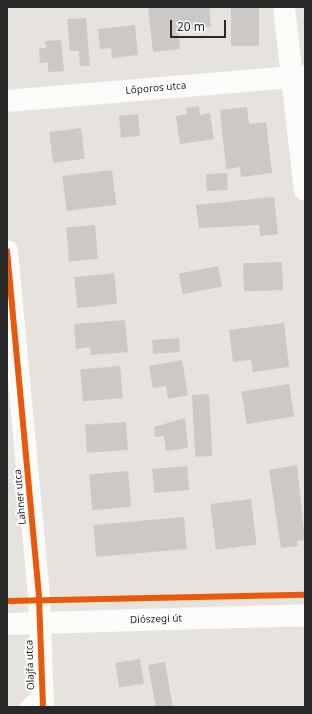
<!DOCTYPE html>
<meta charset="utf-8">
<style>
body{margin:0}
#map{position:relative;width:312px;height:714px;overflow:hidden;background:#e6e2de;font-family:"Noto Sans",sans-serif}
div>[style]{position:absolute}
.building>*{inset:0;background:#cbc8c5;transform-origin:0 0}
.service>*{height:11px;margin:-5.5px;padding:0 5.5px;transform-origin:5.5px;border-radius:5.5px;background:#fbfbfa}
.minor>*{height:22px;margin:-11px;padding:0 11px;transform-origin:11px;border-radius:11px;background:#fbfbfa}
.secondary>*{height:22px;margin:-11px;padding:0 11px;transform-origin:11px;border-radius:11px;background:#fbfbfa}
.cycleway>*{height:6px;margin:-3px;padding:0 3px;transform-origin:3px;border-radius:3px;background:#e8590c}
span{translate:-50% -50%;white-space:nowrap;text-align:center;line-height:1.15;-webkit-text-stroke:4px #fff;paint-order:stroke}
.street-label{font-size:10px;color:#282828}
.frame{position:absolute;inset:0;border:8px solid #282828;pointer-events:none}
.scale{position:absolute;left:170px;top:20px;width:56px;height:18px;box-sizing:border-box;border:2px solid #282828;border-top:0;padding-left:5px;font-size:12px;line-height:14px;white-space:nowrap;color:#282828;-webkit-text-stroke:3px #fff;paint-order:stroke}
</style>
<div id="map">
<div class="building">
<i style="clip-path:polygon(148px 7px,209px 7px,211px 27px,178px 30px,180px 49px,153px 52px)"></i>
<i style="left:231px;top:7px;width:28px;height:39px"></i>
<i style="clip-path:polygon(86px 18px,90px 66px,80px 66px,79px 51px,70px 51px,67px 19px)"></i>
<i style="clip-path:polygon(135px 25px,138px 55px,112px 58px,111px 48px,100px 49px,98px 29px)"></i>
<i style="clip-path:polygon(61px 40px,64px 71px,48px 72px,48px 62px,40px 63px,39px 48px,46px 48px,45px 41px)"></i>
<i style="clip-path:polygon(199px 106px,200px 115px,210px 113px,214px 139px,180px 144px,176px 116px,187px 114px,186px 108px)"></i>
<i style="clip-path:polygon(247px 107px,249px 124px,266px 122px,272px 173px,241px 177px,240px 167px,226px 169px,220px 110px)"></i>
<i style="left:138px;top:114px;width:22px;height:19px;rotate:85deg"></i>
<i style="left:81px;top:128px;width:31px;height:32px;rotate:83deg"></i>
<i style="left:112px;top:170px;width:35px;height:50px;rotate:83deg"></i>
<i style="left:227px;top:173px;width:17px;height:21px;rotate:87deg"></i>
<i style="clip-path:polygon(274px 197px,278px 234px,260px 236px,259px 225px,199px 228px,196px 205px)"></i>
<i style="left:95px;top:225px;width:34px;height:29px;rotate:85deg"></i>
<i style="left:282px;top:262px;width:28px;height:39px;rotate:88deg"></i>
<i style="left:218px;top:266px;width:21px;height:40px;rotate:79deg"></i>
<i style="left:114px;top:273px;width:31px;height:40px;rotate:84deg"></i>
<i style="clip-path:polygon(125px 320px,128px 352px,91px 355px,90px 347px,76px 349px,74px 324px)"></i>
<i style="clip-path:polygon(284px 323px,289px 367px,253px 372px,251px 360px,233px 362px,229px 330px)"></i>
<i style="left:179px;top:338px;width:14px;height:27px;rotate:86deg"></i>
<i style="clip-path:polygon(182px 360px,188px 395px,168px 399px,166px 386px,153px 388px,149px 366px)"></i>
<i style="left:120px;top:366px;width:32px;height:40px;rotate:85deg"></i>
<i style="left:289px;top:384px;width:33px;height:48px;rotate:81deg"></i>
<i style="left:209px;top:394px;width:62px;height:17px;rotate:87deg"></i>
<i style="clip-path:polygon(185px 418px,188px 448px,166px 451px,164px 436px,155px 437px,154px 427px)"></i>
<i style="left:126px;top:422px;width:28px;height:41px;rotate:86deg"></i>
<i style="clip-path:polygon(297px 465px,305px 540px,297px 541px,298px 546px,281px 548px,269px 470px)"></i>
<i style="left:187px;top:466px;width:24px;height:35px;rotate:85deg"></i>
<i style="left:128px;top:471px;width:36px;height:39px;rotate:85deg"></i>
<i style="left:251px;top:499px;width:46px;height:41px;rotate:83deg"></i>
<i style="left:184px;top:517px;width:32px;height:91px;rotate:85deg"></i>
<i style="left:140px;top:659px;width:25px;height:25px;rotate:81deg"></i>
<i style="left:165px;top:662px;width:46px;height:17px;rotate:80deg"></i>
</div>
<div class="service">
<i style="left:24px;top:707px;width:23px;rotate:-45deg"></i>
</div>
<div class="minor">
<i style="left:284px;top:7px;width:184px;rotate:83.5deg"></i>
<i style="left:7px;top:101px;width:299px;rotate:-4.8deg"></i>
<i style="left:7px;top:251px;width:348px;rotate:84.7deg"></i>
<i style="left:39px;top:598px;width:109px;rotate:87.9deg"></i>
</div>
<div class="secondary">
<i style="left:7px;top:624px;width:298px;rotate:-1.7deg"></i>
</div>
<div class="cycleway">
<i style="left:7px;top:251px;width:348px;rotate:84.7deg"></i>
<i style="left:39px;top:598px;width:109px;rotate:87.9deg"></i>
<i style="left:7px;top:601px;width:298px;rotate:-1.2deg"></i>
</div>
<div class="street-label">
<span style="left:156px;top:88px;rotate:-5deg">Lőporos utca</span>
<span style="left:20px;top:497px;rotate:-95deg">Lahner utca</span>
<span style="left:156px;top:619px;rotate:-2deg">Diószegi út</span>
<span style="left:30px;top:665px;rotate:-92deg">Olajfa utca</span>
</div>
<div class="frame"></div>
<div class="scale">20 m</div>
</div>
